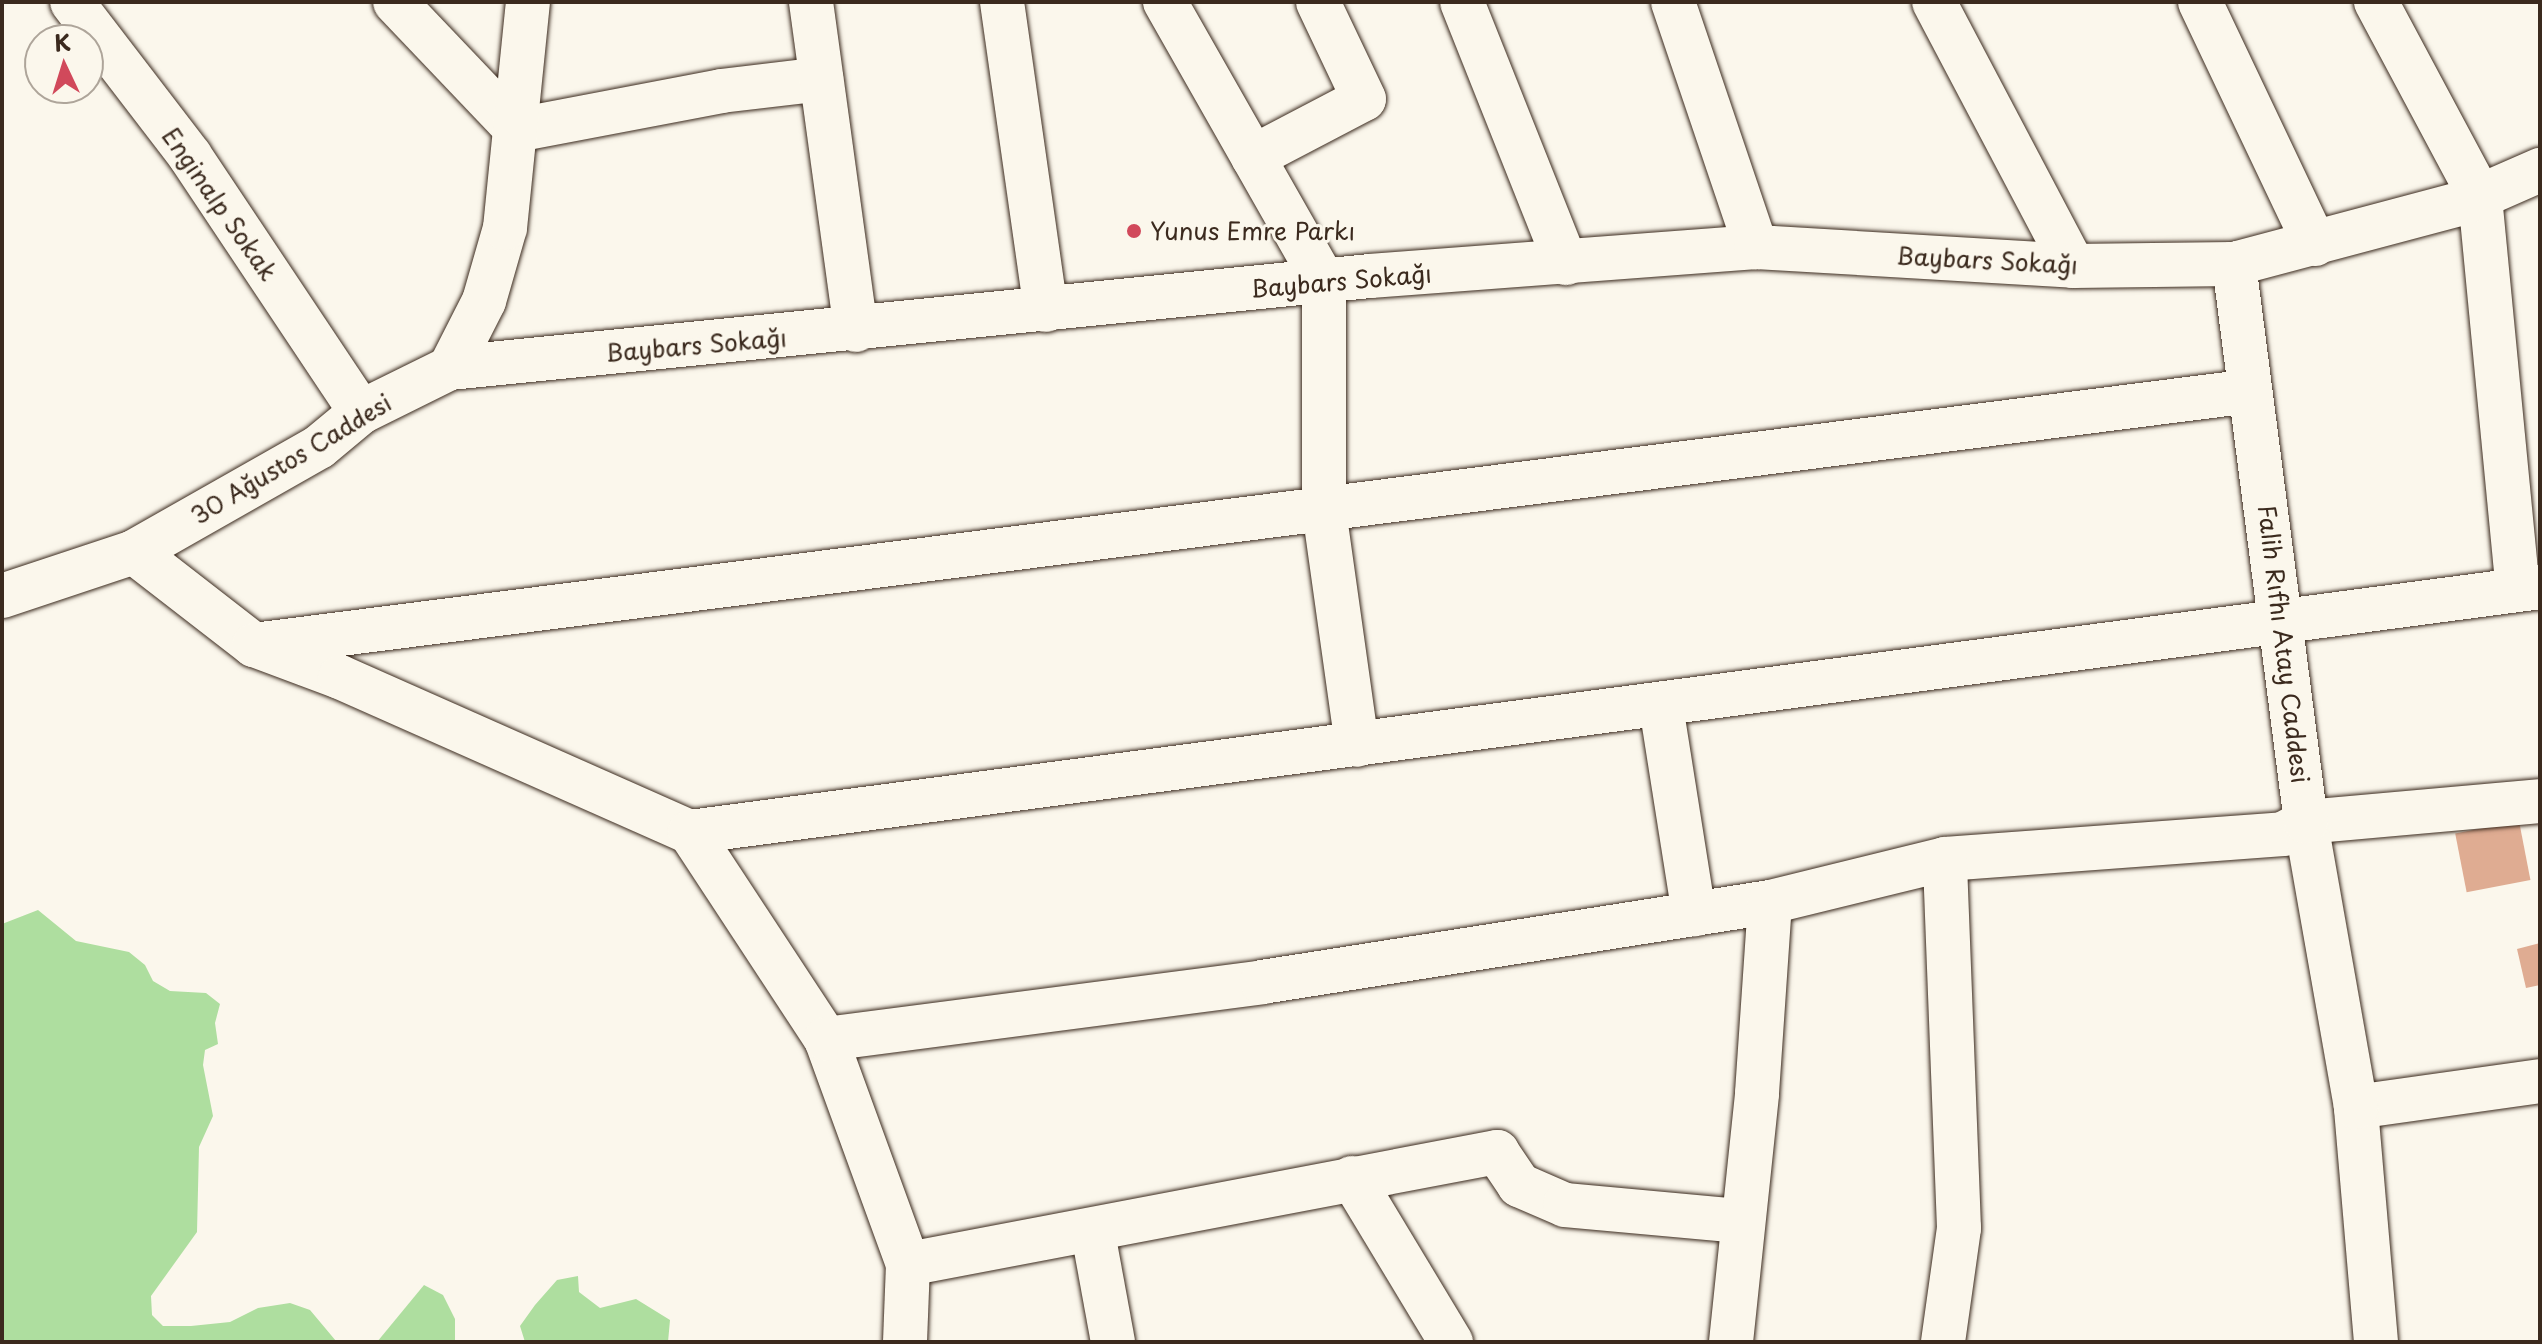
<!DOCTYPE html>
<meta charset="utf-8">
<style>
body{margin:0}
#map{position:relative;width:2542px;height:1344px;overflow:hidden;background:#fbf7ec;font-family:"Playpen Sans",sans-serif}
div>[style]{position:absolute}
.green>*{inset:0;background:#aede9f}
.building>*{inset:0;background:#dfac92;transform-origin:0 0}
.roads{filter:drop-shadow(0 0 2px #3b2a1e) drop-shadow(0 0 2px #3b2a1e)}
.street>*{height:44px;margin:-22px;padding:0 22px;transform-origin:22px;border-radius:22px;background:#fbf7ec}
.secondary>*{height:44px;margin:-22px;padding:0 22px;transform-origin:22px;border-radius:22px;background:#fbf7ec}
.dots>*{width:22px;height:22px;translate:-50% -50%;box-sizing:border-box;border:4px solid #fbf7ec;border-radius:50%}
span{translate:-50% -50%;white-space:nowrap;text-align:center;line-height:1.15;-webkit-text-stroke:6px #fbf7ec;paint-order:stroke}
.street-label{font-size:24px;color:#3b2a1e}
.poi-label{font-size:24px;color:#3b2a1e}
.left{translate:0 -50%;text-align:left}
.frame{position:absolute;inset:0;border:4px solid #3b2a1e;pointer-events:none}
.north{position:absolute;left:24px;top:24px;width:80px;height:80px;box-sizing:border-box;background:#fbf7ec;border:2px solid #aea59a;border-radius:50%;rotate:356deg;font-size:22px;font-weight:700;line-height:32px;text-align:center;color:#3b2a1e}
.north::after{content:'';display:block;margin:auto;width:28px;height:36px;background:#d1495b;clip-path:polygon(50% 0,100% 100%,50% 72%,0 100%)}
</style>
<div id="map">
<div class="green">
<i style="clip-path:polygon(38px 910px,76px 941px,129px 952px,145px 965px,153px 981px,170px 991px,206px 993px,220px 1004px,215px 1023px,218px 1044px,205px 1050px,203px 1065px,213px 1116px,199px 1147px,197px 1232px,151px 1296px,152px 1315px,163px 1326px,191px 1326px,230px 1322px,258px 1308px,290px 1303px,310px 1310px,336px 1341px,373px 1342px,2px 1342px,2px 924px)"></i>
<i style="clip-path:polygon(578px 1276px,579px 1292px,600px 1308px,636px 1299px,670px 1320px,668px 1342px,525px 1342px,520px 1326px,535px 1305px,557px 1280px)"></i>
<i style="clip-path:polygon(424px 1285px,443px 1295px,455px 1319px,455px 1342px,377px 1342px)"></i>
</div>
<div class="building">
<i style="left:2519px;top:821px;width:60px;height:65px;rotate:79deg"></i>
<i style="clip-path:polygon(2540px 943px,2540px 985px,2526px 988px,2517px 949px)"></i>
</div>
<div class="roads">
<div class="street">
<i style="left:395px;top:2px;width:177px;rotate:46.4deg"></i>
<i style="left:517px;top:130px;width:208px;rotate:-10.8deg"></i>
<i style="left:721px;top:91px;width:101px;rotate:-6.8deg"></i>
<i style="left:811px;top:2px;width:331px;rotate:82.2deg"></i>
<i style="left:1002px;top:2px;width:311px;rotate:81.9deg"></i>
<i style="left:1165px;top:2px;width:322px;rotate:60.4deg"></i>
<i style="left:1324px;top:282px;width:228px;rotate:90deg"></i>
<i style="left:1324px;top:510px;width:237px;rotate:82deg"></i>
<i style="left:1462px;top:2px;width:281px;rotate:68.3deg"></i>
<i style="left:1673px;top:2px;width:259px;rotate:71.3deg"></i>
<i style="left:1934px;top:2px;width:298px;rotate:62.2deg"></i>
<i style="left:2200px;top:2px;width:268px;rotate:64.6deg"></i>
<i style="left:2376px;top:2px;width:221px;rotate:61.9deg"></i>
<i style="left:2480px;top:197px;width:394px;rotate:84.5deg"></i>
<i style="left:1253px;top:157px;width:125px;rotate:-27.6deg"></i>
<i style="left:1364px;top:99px;width:107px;rotate:-115.4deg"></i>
<i style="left:450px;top:368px;width:925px;rotate:-5.71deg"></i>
<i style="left:1370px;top:276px;width:387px;rotate:-4.3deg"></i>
<i style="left:1756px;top:247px;width:318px;rotate:3.4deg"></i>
<i style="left:2073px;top:266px;width:161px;rotate:-0.7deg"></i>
<i style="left:134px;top:552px;width:152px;rotate:37.8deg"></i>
<i style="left:254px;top:645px;width:92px;rotate:20.4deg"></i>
<i style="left:340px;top:677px;width:383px;rotate:23.9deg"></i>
<i style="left:690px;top:832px;width:248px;rotate:56.7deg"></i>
<i style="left:826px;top:1039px;width:239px;rotate:70deg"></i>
<i style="left:908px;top:1264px;width:78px;rotate:92.2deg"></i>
<i style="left:254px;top:645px;width:2012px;rotate:-7.25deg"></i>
<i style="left:1661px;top:706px;width:211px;rotate:81deg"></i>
<i style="left:690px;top:832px;width:1866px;rotate:-7.54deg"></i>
<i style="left:826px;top:1039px;width:440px;rotate:-7.4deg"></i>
<i style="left:1262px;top:982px;width:514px;rotate:-8.95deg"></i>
<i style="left:1770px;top:902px;width:180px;rotate:-13.8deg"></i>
<i style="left:1945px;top:859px;width:339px;rotate:-4.2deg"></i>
<i style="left:2283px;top:834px;width:26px;rotate:-28deg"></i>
<i style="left:2306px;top:822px;width:235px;rotate:-5.1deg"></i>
<i style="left:2356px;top:1107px;width:186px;rotate:-8deg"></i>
<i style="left:1352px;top:1178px;width:192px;rotate:58.9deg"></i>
<i style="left:1093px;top:1233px;width:111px;rotate:79.6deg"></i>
<i style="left:908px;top:1264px;width:600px;rotate:-10.77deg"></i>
<i style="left:1497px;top:1152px;width:40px;rotate:56deg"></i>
<i style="left:1519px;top:1185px;width:50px;rotate:23.5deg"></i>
<i style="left:1565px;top:1205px;width:177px;rotate:5.2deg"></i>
<i style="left:1731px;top:1342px;width:250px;rotate:-84deg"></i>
<i style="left:1757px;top:1093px;width:191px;rotate:-86.1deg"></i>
<i style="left:1943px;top:1342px;width:115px;rotate:-82deg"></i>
<i style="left:1959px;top:1228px;width:369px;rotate:-92.2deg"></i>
</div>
<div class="secondary">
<i style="left:72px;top:2px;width:194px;rotate:52.5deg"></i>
<i style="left:190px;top:156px;width:308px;rotate:56.3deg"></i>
<i style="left:2px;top:596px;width:139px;rotate:-18.4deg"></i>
<i style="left:134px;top:552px;width:213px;rotate:-29.6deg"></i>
<i style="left:319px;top:447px;width:55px;rotate:-39.8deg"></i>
<i style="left:361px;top:412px;width:99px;rotate:-26.3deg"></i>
<i style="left:450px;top:368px;width:75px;rotate:-63.1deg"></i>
<i style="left:484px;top:301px;width:76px;rotate:-74deg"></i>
<i style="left:505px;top:228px;width:227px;rotate:-84.2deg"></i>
<i style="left:2376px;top:1342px;width:236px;rotate:-94.9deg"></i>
<i style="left:2356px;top:1107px;width:289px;rotate:-100deg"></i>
<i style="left:2306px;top:822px;width:563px;rotate:-97.35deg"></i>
<i style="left:2234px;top:264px;width:241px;rotate:-14.9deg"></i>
<i style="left:2467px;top:202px;width:80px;rotate:-23.7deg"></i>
</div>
</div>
<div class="dots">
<i style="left:1134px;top:231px;background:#d1495b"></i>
</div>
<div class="street-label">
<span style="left:220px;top:204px;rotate:55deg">Enginalp Sokak</span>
<span style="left:1987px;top:260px;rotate:3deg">Baybars Sokağı</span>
<span style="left:1341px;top:281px;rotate:-5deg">Baybars Sokağı</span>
<span style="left:696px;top:345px;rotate:-5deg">Baybars Sokağı</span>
<span style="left:291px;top:459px;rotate:-31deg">30 Ağustos Caddesi</span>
<span style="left:2284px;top:644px;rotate:83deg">Falih Rıfhı Atay Caddesi</span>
</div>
<div class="poi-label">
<span class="left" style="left:1150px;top:231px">Yunus Emre Parkı</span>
</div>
<div class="frame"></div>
<div class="north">K</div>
</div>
